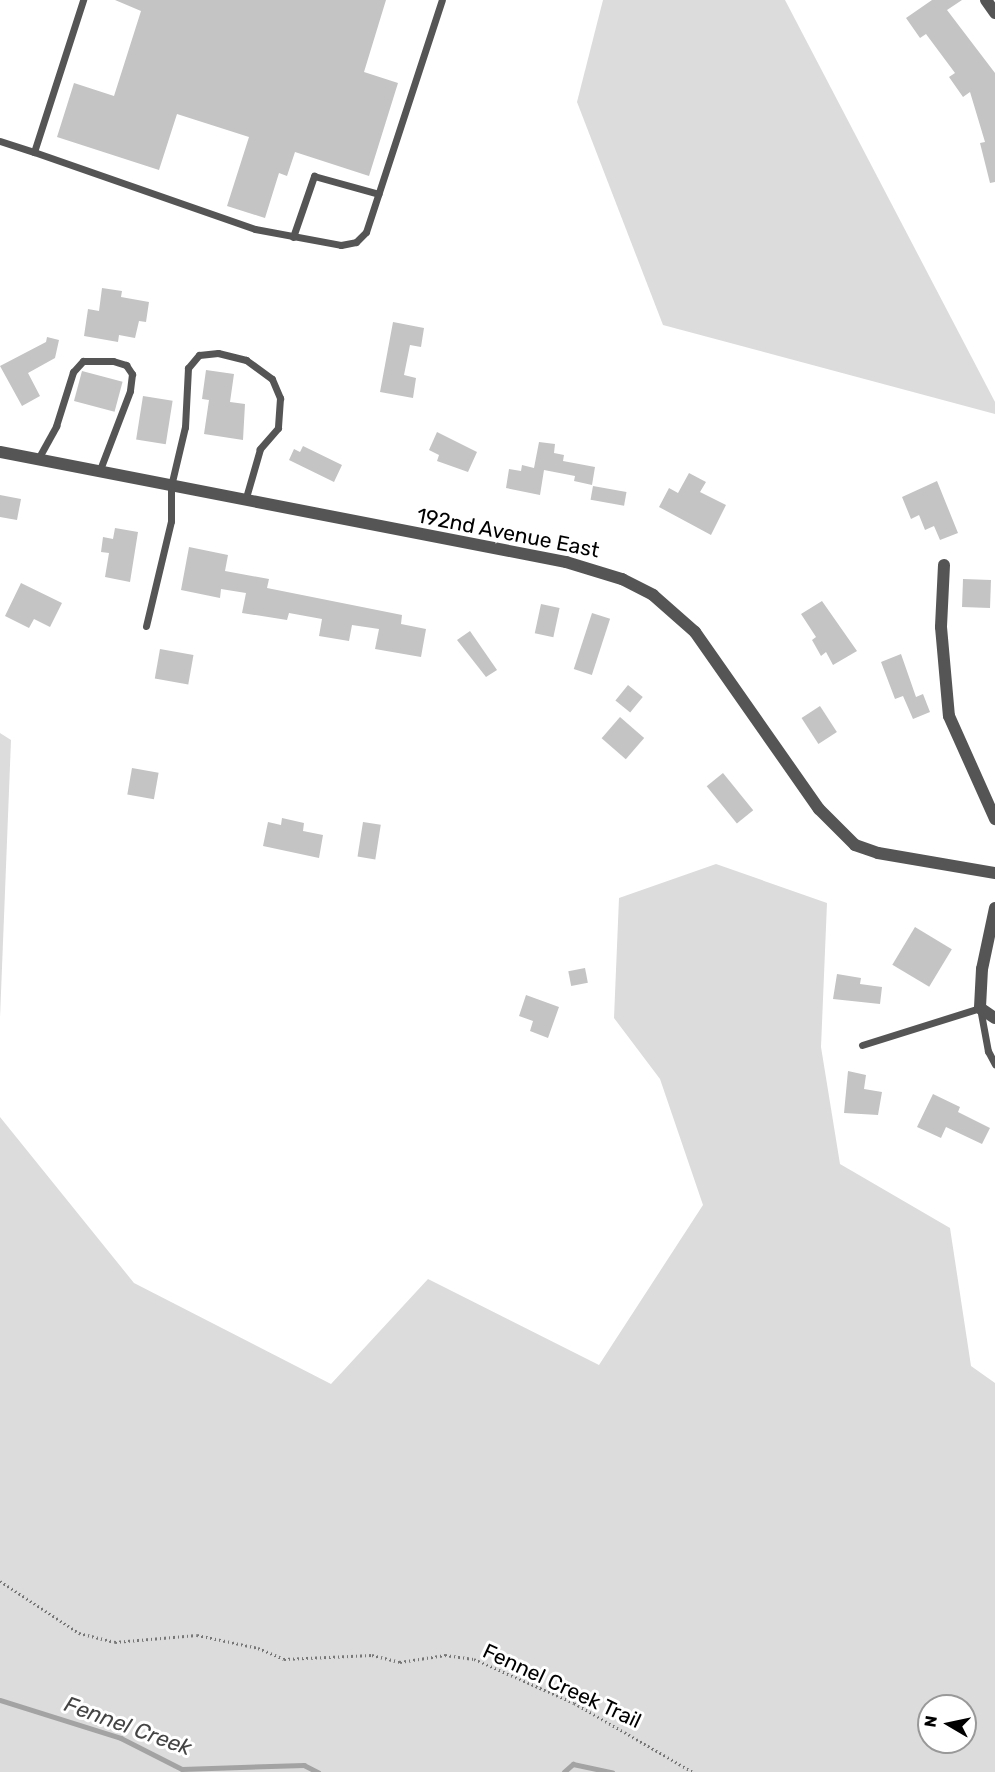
<!DOCTYPE html>
<style>
body{margin:0}
#map{position:relative;width:995px;height:1772px;overflow:hidden;background:#fff;font-family:Rubik,sans-serif}
div>[style]{position:absolute}
.green>*{inset:0;background:#dcdcdc}
.stream>*{height:4.5px;margin:-2.25px;padding:0 2.25px;transform-origin:2.25px;border-radius:2.25px;background:#a3a3a3}
.building>*{inset:0;background:#c4c4c4;transform-origin:0 0}
.path>*{height:3px;margin-top:-1.5px;transform-origin:0;background:repeating-linear-gradient(90deg,#777 0 1.5px,transparent 0 4.5px)}
.lane>*{height:7px;margin:-3.5px;padding:0 3.5px;transform-origin:3.5px;border-radius:3.5px;background:#555}
.street>*{height:12px;margin:-6px;padding:0 6px;transform-origin:6px;border-radius:6px;background:#555}
span{translate:-50% -50%;white-space:nowrap;text-align:center;line-height:1.15;-webkit-text-stroke:6px #fff;paint-order:stroke}
.street-label{font-size:21px;color:#000}
.water-label{font-size:22px;color:#444;font-style:italic}
.north{position:absolute;left:917px;top:1694px;width:60px;height:60px;box-sizing:border-box;background:#fff;border:2px solid #999;border-radius:50%;rotate:279deg;font-size:16px;font-weight:700;line-height:24px;text-align:center;color:#000}
.north::after{content:'';display:block;margin:auto;width:21px;height:27px;background:#000;clip-path:polygon(50% 0,100% 100%,50% 72%,0 100%)}
</style>
<div id="map">
<div class="green">
<i style="clip-path:polygon(603px 0,785px 0,995px 402px,995px 414px,663px 325px,577px 102px)"></i>
<i style="clip-path:polygon(0 733px,11px 740px,0 1018px)"></i>
<i style="clip-path:polygon(evenodd,716px 864px,827px 903px,821px 1047px,840px 1164px,950px 1228px,971px 1366px,995px 1383px,995px 1772px,0 1772px,0 1117px,134px 1283px,331px 1384px,428px 1279px,599px 1365px,703px 1205px,660px 1079px,614px 1018px,619px 898px,716px 864px,929px 1706px,965px 1706px,965px 1742px,929px 1742px,929px 1706px)"></i>
</div>
<div class="stream">
<i style="left:0;top:1700px;width:127px;rotate:17.4deg"></i>
<i style="left:121px;top:1738px;width:68px;rotate:26.9deg"></i>
<i style="left:182px;top:1769px;width:122px;rotate:-1.9deg"></i>
<i style="left:304px;top:1765px;width:16px;rotate:27deg"></i>
<i style="left:564px;top:1772px;width:12px;rotate:-42deg"></i>
<i style="left:573px;top:1764px;width:40px;rotate:12deg"></i>
</div>
<div class="building">
<i style="clip-path:polygon(115px 0,386px 0,364px 72px,398px 83px,369px 176px,295px 152px,287px 176px,279px 173px,265px 218px,227px 206px,249px 137px,177px 114px,159px 170px,57px 137px,74px 83px,114px 96px,141px 11px)"></i>
<i style="clip-path:polygon(932px 0,962px 0,947px 10px,995px 73px,995px 182px,990px 183px,980px 143px,985px 142px,970px 92px,963px 97px,949px 77px,955px 73px,926px 34px,920px 38px,906px 18px)"></i>
<i style="clip-path:polygon(102px 288px,122px 291px,121px 297px,149px 302px,146px 322px,139px 321px,135px 338px,119px 335px,118px 342px,84px 336px,88px 309px,99px 311px)"></i>
<i style="clip-path:polygon(393px 322px,424px 328px,421px 347px,410px 345px,404px 375px,416px 378px,413px 398px,380px 392px)"></i>
<i style="clip-path:polygon(47px 337px,59px 340px,55px 358px,28px 373px,40px 396px,22px 406px,0 366px,46px 342px)"></i>
<i style="clip-path:polygon(206px 370px,234px 374px,230px 402px,245px 404px,243px 440px,204px 434px,209px 400px,202px 399px)"></i>
<i style="left:82px;top:371px;width:42px;height:31px;rotate:15deg"></i>
<i style="left:143px;top:396px;width:30px;height:44px;rotate:9deg"></i>
<i style="clip-path:polygon(437px 432px,477px 452px,468px 472px,437px 461px,439px 455px,429px 450px)"></i>
<i style="clip-path:polygon(539px 442px,555px 444px,554px 453px,564px 455px,563px 461px,595px 467px,592px 485px,574px 481px,575px 476px,544px 470px,540px 495px,506px 488px,509px 469px,521px 471px,522px 465px,534px 468px)"></i>
<i style="clip-path:polygon(303px 446px,342px 465px,334px 482px,289px 460px,294px 449px,300px 452px)"></i>
<i style="clip-path:polygon(689px 473px,706px 482px,700px 492px,726px 505px,711px 535px,659px 507px,669px 488px,678px 493px)"></i>
<i style="clip-path:polygon(937px 481px,958px 533px,940px 540px,934px 526px,925px 530px,919px 515px,911px 519px,902px 497px)"></i>
<i style="left:593px;top:486px;width:34px;height:14px;rotate:10deg"></i>
<i style="clip-path:polygon(0 495px,21px 499px,17px 520px,0 517px)"></i>
<i style="clip-path:polygon(115px 528px,138px 532px,130px 582px,105px 577px,109px 553px,101px 552px,103px 537px,113px 539px)"></i>
<i style="clip-path:polygon(189px 547px,228px 555px,225px 571px,269px 579px,267px 588px,402px 615px,401px 624px,426px 629px,421px 657px,375px 649px,379px 629px,352px 625px,349px 641px,319px 636px,322px 619px,289px 613px,287px 620px,242px 613px,246px 593px,221px 589px,220px 598px,181px 590px)"></i>
<i style="left:963px;top:579px;width:28px;height:28px;rotate:2deg"></i>
<i style="clip-path:polygon(21px 583px,62px 603px,50px 627px,34px 619px,29px 628px,5px 616px)"></i>
<i style="clip-path:polygon(822px 601px,857px 651px,833px 665px,826px 652px,821px 656px,812px 640px,816px 637px,801px 614px)"></i>
<i style="left:541px;top:604px;width:19px;height:30px;rotate:12deg"></i>
<i style="left:592px;top:613px;width:19px;height:59px;rotate:18deg"></i>
<i style="clip-path:polygon(470px 631px,497px 670px,486px 677px,457px 640px)"></i>
<i style="left:160px;top:649px;width:34px;height:30px;rotate:10deg"></i>
<i style="clip-path:polygon(901px 654px,916px 697px,923px 694px,930px 712px,913px 719px,903px 696px,895px 699px,881px 662px)"></i>
<i style="left:628px;top:685px;width:19px;height:20px;rotate:39deg"></i>
<i style="left:820px;top:706px;width:31px;height:22px;rotate:57deg"></i>
<i style="left:620px;top:717px;width:32px;height:28px;rotate:41deg"></i>
<i style="left:132px;top:768px;width:27px;height:27px;rotate:10deg"></i>
<i style="left:723px;top:773px;width:48px;height:21px;rotate:51deg"></i>
<i style="clip-path:polygon(282px 818px,304px 823px,303px 831px,323px 835px,319px 858px,263px 846px,268px 822px,281px 825px)"></i>
<i style="left:363px;top:822px;width:18px;height:35px;rotate:9deg"></i>
<i style="left:915px;top:927px;width:43px;height:44px;rotate:31deg"></i>
<i style="left:585px;top:968px;width:15px;height:17px;rotate:79deg"></i>
<i style="clip-path:polygon(837px 974px,861px 978px,860px 984px,882px 987px,880px 1004px,833px 999px)"></i>
<i style="clip-path:polygon(526px 995px,559px 1007px,548px 1038px,530px 1031px,533px 1021px,519px 1016px)"></i>
<i style="clip-path:polygon(848px 1071px,866px 1075px,864px 1089px,882px 1092px,878px 1115px,844px 1113px)"></i>
<i style="clip-path:polygon(933px 1094px,960px 1107px,958px 1112px,990px 1128px,982px 1144px,946px 1127px,941px 1138px,917px 1127px)"></i>
</div>
<div class="path">
<i style="left:0;top:1581px;width:95px;rotate:33.4deg"></i>
<i style="left:79px;top:1633px;width:37px;rotate:14deg"></i>
<i style="left:115px;top:1642px;width:82px;rotate:-4.9deg"></i>
<i style="left:197px;top:1635px;width:62px;rotate:12deg"></i>
<i style="left:258px;top:1648px;width:28px;rotate:23deg"></i>
<i style="left:284px;top:1659px;width:88px;rotate:-2.6deg"></i>
<i style="left:372px;top:1655px;width:29px;rotate:14deg"></i>
<i style="left:400px;top:1662px;width:46px;rotate:-8.8deg"></i>
<i style="left:445px;top:1655px;width:29px;rotate:8deg"></i>
<i style="left:474px;top:1659px;width:109px;rotate:23.7deg"></i>
<i style="left:574px;top:1703px;width:138px;rotate:30.1deg"></i>
</div>
<div class="lane">
<i style="left:0;top:141px;width:36px;rotate:18deg"></i>
<i style="left:34px;top:152px;width:160px;rotate:-72.1deg"></i>
<i style="left:34px;top:152px;width:234px;rotate:19.2deg"></i>
<i style="left:255px;top:229px;width:87px;rotate:10.5deg"></i>
<i style="left:341px;top:245px;width:15px;rotate:-11deg"></i>
<i style="left:356px;top:242px;width:14px;rotate:-45deg"></i>
<i style="left:366px;top:232px;width:244px;rotate:-71.9deg"></i>
<i style="left:293px;top:237px;width:65px;rotate:-71deg"></i>
<i style="left:314px;top:176px;width:67px;rotate:15.5deg"></i>
<i style="left:38px;top:459px;width:38px;rotate:-61deg"></i>
<i style="left:56px;top:426px;width:57px;rotate:-72.5deg"></i>
<i style="left:73px;top:372px;width:15px;rotate:-48deg"></i>
<i style="left:83px;top:361px;width:30px"></i>
<i style="left:113px;top:361px;width:14px;rotate:17deg"></i>
<i style="left:126px;top:365px;width:11px;rotate:56deg"></i>
<i style="left:132px;top:374px;width:17px;rotate:97deg"></i>
<i style="left:130px;top:391px;width:87px;rotate:110.9deg"></i>
<i style="left:146px;top:626px;width:108px;rotate:-76.6deg"></i>
<i style="left:171px;top:521px;width:35px;rotate:-90deg"></i>
<i style="left:171px;top:486px;width:61px;rotate:-76.7deg"></i>
<i style="left:185px;top:427px;width:59px;rotate:-87.1deg"></i>
<i style="left:188px;top:368px;width:17px;rotate:-50deg"></i>
<i style="left:199px;top:355px;width:19px;rotate:-6deg"></i>
<i style="left:218px;top:353px;width:29px;rotate:14deg"></i>
<i style="left:246px;top:360px;width:32px;rotate:36deg"></i>
<i style="left:272px;top:379px;width:21px;rotate:67deg"></i>
<i style="left:280px;top:398px;width:30px;rotate:94deg"></i>
<i style="left:278px;top:428px;width:28px;rotate:131deg"></i>
<i style="left:260px;top:449px;width:54px;rotate:106.1deg"></i>
<i style="left:862px;top:1045px;width:124px;rotate:-17.4deg"></i>
<i style="left:980px;top:1008px;width:44px;rotate:79.5deg"></i>
<i style="left:988px;top:1051px;width:15px;rotate:62deg"></i>
</div>
<div class="street">
<i style="left:986px;top:0;width:16px;rotate:55deg"></i>
<i style="left:0;top:452px;width:577px;rotate:11deg"></i>
<i style="left:566px;top:562px;width:59px;rotate:16.9deg"></i>
<i style="left:622px;top:579px;width:35px;rotate:27deg"></i>
<i style="left:653px;top:595px;width:56px;rotate:41.4deg"></i>
<i style="left:695px;top:632px;width:216px;rotate:55deg"></i>
<i style="left:819px;top:809px;width:51px;rotate:45deg"></i>
<i style="left:855px;top:845px;width:24px;rotate:19deg"></i>
<i style="left:878px;top:853px;width:119px;rotate:9.7deg"></i>
<i style="left:944px;top:565px;width:62px;rotate:92.8deg"></i>
<i style="left:941px;top:627px;width:89px;rotate:84.9deg"></i>
<i style="left:949px;top:716px;width:113px;rotate:65.9deg"></i>
<i style="left:995px;top:908px;width:62px;rotate:102deg"></i>
<i style="left:982px;top:969px;width:39px;rotate:93deg"></i>
<i style="left:980px;top:1008px;width:18px;rotate:34deg"></i>
</div>
<div class="street-label">
<span style="left:508px;top:533px;rotate:11deg">192nd Avenue East</span>
<span style="left:562px;top:1686px;rotate:25deg">Fennel Creek Trail</span>
</div>
<div class="water-label">
<span style="left:128px;top:1726px;rotate:20deg">Fennel Creek</span>
</div>
<div class="north">N</div>
</div>
